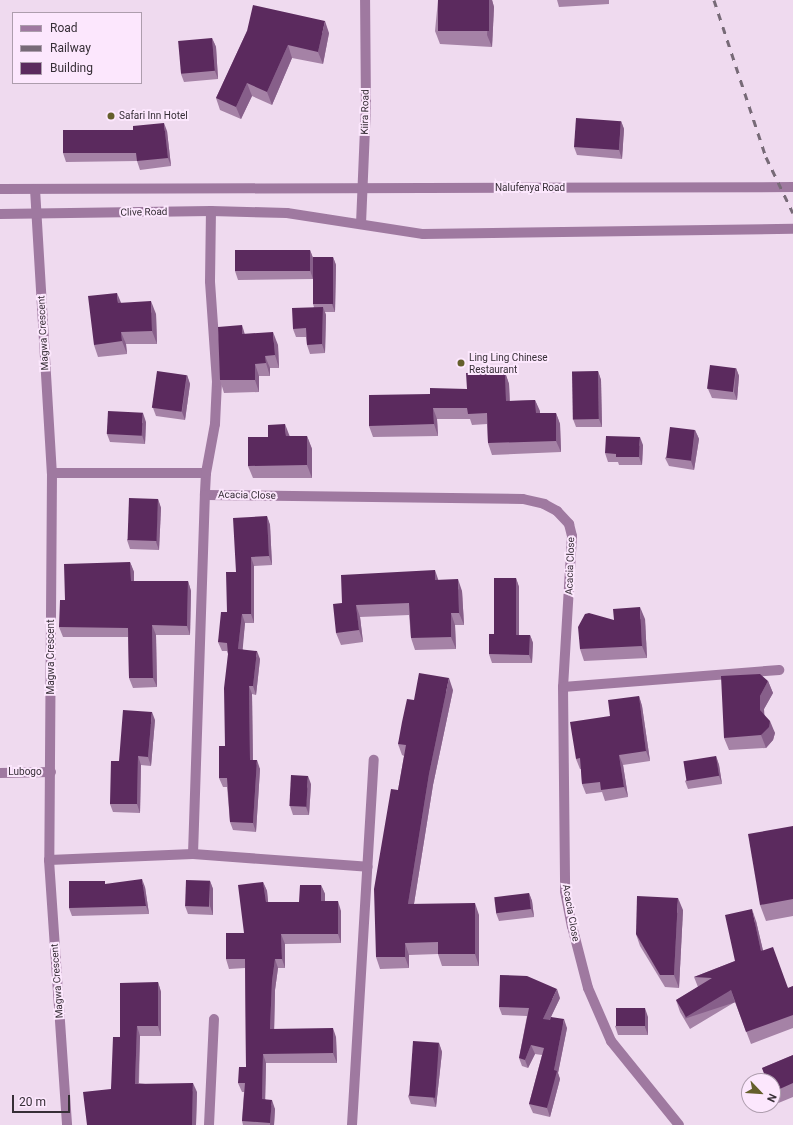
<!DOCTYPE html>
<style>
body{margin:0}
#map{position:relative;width:793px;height:1125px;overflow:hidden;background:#efdaef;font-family:Roboto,sans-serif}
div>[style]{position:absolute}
.minor>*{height:10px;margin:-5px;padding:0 5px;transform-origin:5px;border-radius:5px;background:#9f79a0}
.rail>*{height:3px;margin-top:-1.5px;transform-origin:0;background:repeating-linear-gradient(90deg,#776a77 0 7px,transparent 0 14px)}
.wall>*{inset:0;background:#a582a6}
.shaded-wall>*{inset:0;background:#875f8a;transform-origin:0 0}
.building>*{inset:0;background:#5b2a5e;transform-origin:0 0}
.dots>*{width:11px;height:11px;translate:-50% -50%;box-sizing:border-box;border:2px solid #fce7fd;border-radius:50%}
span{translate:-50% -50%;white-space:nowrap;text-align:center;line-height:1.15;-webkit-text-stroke:4px #fce7fd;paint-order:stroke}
.street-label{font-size:10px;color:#362e36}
.poi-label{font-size:10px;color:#362e36}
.left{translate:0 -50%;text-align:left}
.legend{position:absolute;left:12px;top:12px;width:130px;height:72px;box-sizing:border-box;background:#fce7fd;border:1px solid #ad9dad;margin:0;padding:5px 7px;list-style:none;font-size:12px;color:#362e36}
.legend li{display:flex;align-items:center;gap:8px;height:20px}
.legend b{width:20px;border:1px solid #ad9dad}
.north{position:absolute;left:741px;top:1073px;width:40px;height:40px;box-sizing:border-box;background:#fce7fd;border:1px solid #ad9dad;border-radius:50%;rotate:115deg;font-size:11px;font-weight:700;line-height:16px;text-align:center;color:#362e36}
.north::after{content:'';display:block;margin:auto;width:14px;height:18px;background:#655f2c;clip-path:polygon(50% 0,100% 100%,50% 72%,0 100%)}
.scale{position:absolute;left:12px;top:1095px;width:58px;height:18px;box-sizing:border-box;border:2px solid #362e36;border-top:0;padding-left:5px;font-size:12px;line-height:14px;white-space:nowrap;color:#362e36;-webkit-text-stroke:3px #fce7fd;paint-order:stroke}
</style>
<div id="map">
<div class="minor">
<i style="left:0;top:189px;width:793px;rotate:-0.14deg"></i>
<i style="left:35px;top:189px;width:285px;rotate:86.6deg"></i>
<i style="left:52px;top:473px;width:387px;rotate:90.4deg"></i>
<i style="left:49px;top:860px;width:266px;rotate:86.1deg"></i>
<i style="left:0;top:214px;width:211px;rotate:-0.8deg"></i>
<i style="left:211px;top:211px;width:76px;rotate:1.5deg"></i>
<i style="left:287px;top:213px;width:138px;rotate:8.8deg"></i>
<i style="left:423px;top:234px;width:370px;rotate:-0.8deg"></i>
<i style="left:361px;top:224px;width:117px;rotate:-87.6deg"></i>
<i style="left:366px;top:107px;width:107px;rotate:-90.5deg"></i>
<i style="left:52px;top:473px;width:154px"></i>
<i style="left:206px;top:473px;width:22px;rotate:93deg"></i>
<i style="left:205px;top:495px;width:318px;rotate:0.7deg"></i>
<i style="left:523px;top:499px;width:22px;rotate:13deg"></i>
<i style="left:544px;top:504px;width:15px;rotate:28deg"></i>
<i style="left:557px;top:511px;width:18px;rotate:47deg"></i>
<i style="left:569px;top:524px;width:12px;rotate:76deg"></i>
<i style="left:572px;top:536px;width:151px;rotate:93.4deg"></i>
<i style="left:563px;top:687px;width:204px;rotate:89.4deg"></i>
<i style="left:565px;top:891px;width:36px;rotate:79deg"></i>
<i style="left:572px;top:926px;width:64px;rotate:75.5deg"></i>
<i style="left:588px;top:988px;width:58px;rotate:66.5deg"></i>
<i style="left:611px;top:1041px;width:108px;rotate:51deg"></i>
<i style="left:206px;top:473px;width:50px;rotate:-79.6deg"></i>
<i style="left:215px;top:424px;width:42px;rotate:-87.3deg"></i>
<i style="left:217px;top:382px;width:101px;rotate:-94deg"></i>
<i style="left:210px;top:281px;width:70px;rotate:-89.2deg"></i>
<i style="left:563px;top:687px;width:217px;rotate:-4.5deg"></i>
<i style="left:0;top:773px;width:51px;rotate:-1.1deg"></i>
<i style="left:193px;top:854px;width:175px;rotate:4.2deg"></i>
<i style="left:49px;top:860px;width:144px;rotate:-2.4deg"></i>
<i style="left:193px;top:854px;width:359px;rotate:-88.1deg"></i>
<i style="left:209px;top:1125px;width:106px;rotate:-87.3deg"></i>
<i style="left:352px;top:1125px;width:366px;rotate:-86.6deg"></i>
</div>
<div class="rail">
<i style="left:714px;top:0;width:165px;rotate:71.7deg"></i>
<i style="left:766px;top:157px;width:62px;rotate:64.3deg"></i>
</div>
<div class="wall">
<i style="clip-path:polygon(438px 0,492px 0,494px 7px,492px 47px,440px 44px,435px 31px)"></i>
<i style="clip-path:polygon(557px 0,609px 0,609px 4px,559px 7px)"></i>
<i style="clip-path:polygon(247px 31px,329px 33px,323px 64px,292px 58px,272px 105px,252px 96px,241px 119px,220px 110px,216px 98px)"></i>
<i style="clip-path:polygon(212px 38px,216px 47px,218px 79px,184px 82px,181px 74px)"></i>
<i style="clip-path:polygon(621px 121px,624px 129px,622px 159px,577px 155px,574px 147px)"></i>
<i style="clip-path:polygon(167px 131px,171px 166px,140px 170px,137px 161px,66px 162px,63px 153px)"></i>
<i style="clip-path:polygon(310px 250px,313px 258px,313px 279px,238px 280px,235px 271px)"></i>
<i style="clip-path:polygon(333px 257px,336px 265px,335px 312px,325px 312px,326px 315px,325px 353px,310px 354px,307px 345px,306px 337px,296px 337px,293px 329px,314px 307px,313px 304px)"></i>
<i style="clip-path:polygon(121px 303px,156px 314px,157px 344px,126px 344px,127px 354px,98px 357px,94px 345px)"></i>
<i style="clip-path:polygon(245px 334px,278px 345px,279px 368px,270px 368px,270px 376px,259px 376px,259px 392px,224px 393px,220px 380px)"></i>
<i style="clip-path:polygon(736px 368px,739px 376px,737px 400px,712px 398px,708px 389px)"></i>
<i style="clip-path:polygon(598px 371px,601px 380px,602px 427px,576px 427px,573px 419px)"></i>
<i style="clip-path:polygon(505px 372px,509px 384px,510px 401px,535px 400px,540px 413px,556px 413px,560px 424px,561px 452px,492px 455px,488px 443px,487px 424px,472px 425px,470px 419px,437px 419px,438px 436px,373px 437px,369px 426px,430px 394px,467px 389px)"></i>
<i style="clip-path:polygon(187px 375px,190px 384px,185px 420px,156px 416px,153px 408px)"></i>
<i style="clip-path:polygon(146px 422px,145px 444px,110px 442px,107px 434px)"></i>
<i style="clip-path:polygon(695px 430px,699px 439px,694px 470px,669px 466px,665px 458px)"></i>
<i style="clip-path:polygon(289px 436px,307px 436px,312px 449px,312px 478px,253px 478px,248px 466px)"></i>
<i style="clip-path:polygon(643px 445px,642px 465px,619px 465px,618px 462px,608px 462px,605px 453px)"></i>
<i style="clip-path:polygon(158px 499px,161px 508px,159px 550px,130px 549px,127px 540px)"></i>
<i style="clip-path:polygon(267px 516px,270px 525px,272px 565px,254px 566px,254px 623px,245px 623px,242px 649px,260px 659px,256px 695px,252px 694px,253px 760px,260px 769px,256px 832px,233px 830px,230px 822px,227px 787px,223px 787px,219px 778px,225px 746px,228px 654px,227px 651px,222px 651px,218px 642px,227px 612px,236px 572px)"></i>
<i style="clip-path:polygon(130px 562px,134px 572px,134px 581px,188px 581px,191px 591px,190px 635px,156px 635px,157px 687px,133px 688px,129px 678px,128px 637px,63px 637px,59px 627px,65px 600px)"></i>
<i style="clip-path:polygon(516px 578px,519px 587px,519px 635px,530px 635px,533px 643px,532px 663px,492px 663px,489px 654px,494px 634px)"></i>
<i style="clip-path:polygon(438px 580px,462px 591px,464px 625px,455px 625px,456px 649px,415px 650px,411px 638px,409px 615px,360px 617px,363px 642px,341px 645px,336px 633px,342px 603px)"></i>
<i style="clip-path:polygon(645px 619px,647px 658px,584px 661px,580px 649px,614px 620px)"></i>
<i style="clip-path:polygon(768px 681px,773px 693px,764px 709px,764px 715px,775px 733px,773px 740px,766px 748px,729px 750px,724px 738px)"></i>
<i style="clip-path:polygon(453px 690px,433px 785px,414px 904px,479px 915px,479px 966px,442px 966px,438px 954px,409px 955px,409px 968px,380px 969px,376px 957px,398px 790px,404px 756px,402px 755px,398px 744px,414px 700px)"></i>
<i style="clip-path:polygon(639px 696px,642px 706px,650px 761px,623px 765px,628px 797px,605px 801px,602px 792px,586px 794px,582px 784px,581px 769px,580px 769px,576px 759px,610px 716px)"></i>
<i style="clip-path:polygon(155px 720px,151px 766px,141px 765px,140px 813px,113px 812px,110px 804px,119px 761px)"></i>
<i style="clip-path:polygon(716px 756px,719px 765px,722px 784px,688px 789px,685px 781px)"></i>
<i style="clip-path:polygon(311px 784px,309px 815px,293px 815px,290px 806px)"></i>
<i style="clip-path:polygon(793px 826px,793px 916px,766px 921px,760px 905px)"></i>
<i style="clip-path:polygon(210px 881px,213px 889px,213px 915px,188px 914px,185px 906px)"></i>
<i style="clip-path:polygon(263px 882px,267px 891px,268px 902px,299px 902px,321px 885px,325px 894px,325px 901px,341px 911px,341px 943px,285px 944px,285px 968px,278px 968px,275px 990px,274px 1029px,336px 1037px,337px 1063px,266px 1063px,265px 1099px,275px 1109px,274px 1125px,243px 1125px,242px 1121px,244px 1092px,242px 1092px,238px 1083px,246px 1067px,245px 968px,229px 969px,226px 959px,244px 933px)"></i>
<i style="clip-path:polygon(106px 884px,145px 887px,149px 914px,72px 916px,69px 908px)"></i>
<i style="clip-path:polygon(529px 893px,532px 901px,534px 917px,499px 921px,496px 913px)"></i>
<i style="clip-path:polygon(683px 910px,679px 988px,665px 987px,640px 946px,636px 934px)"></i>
<i style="clip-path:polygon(756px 921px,763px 951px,788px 988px,793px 986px,793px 1028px,751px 1044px,735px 1002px,690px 1029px,680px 1012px,676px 1000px,698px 987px,694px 977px,735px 961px)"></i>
<i style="clip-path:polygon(158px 982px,161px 992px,161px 1036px,140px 1036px,139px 1083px,197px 1092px,196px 1125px,87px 1125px,111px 1089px,120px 1037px)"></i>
<i style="clip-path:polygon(560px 998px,551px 1017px,567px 1028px,558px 1073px,560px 1079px,550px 1117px,533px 1113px,529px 1104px,542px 1055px,535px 1054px,528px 1068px,522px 1066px,519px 1058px,527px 1016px,502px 1015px,499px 1007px)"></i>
<i style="clip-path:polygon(648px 1017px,648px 1035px,618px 1035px,615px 1026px)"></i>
<i style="clip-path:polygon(439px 1043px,442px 1052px,436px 1107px,411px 1104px,408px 1096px)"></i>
<i style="clip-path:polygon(793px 1055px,793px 1097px,776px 1104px,773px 1096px,773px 1081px,767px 1081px,762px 1068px)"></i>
</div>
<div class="shaded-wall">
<i style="clip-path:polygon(489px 0,492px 0,494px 7px,492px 47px,487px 35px)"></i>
<i style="clip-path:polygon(325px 21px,329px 33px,323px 64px,318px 52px)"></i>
<i style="clip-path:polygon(212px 38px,216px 47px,218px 79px,215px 71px)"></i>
<i style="clip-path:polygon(288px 45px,292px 58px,272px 105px,267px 92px)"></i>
<i style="clip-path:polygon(247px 83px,252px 96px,241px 119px,236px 107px)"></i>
<i style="clip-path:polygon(621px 121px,624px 129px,622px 159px,619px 150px)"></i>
<i style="clip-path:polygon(164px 123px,167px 131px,171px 166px,168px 158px)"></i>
<i style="clip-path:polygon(310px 250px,313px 258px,313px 279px,310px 270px)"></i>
<i style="clip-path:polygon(333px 257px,336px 265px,335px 312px,332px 304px)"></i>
<i style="clip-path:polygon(117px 293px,122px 305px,118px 303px)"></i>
<i style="clip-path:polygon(151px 301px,156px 314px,157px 344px,152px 331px)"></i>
<i style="clip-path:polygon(323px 307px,326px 315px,325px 353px,322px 344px)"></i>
<i style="clip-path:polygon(242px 325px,246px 338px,242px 334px)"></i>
<i style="clip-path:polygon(121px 332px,126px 344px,127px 354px,122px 341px)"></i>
<i style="clip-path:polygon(273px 332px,278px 345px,279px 368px,275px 355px)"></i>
<i style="clip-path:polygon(265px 356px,270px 368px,270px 376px,266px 363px)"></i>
<i style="clip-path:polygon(255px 364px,259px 376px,259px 392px,255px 380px)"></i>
<i style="clip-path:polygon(736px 368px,739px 376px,737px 400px,734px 392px)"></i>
<i style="clip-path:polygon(598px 371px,601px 380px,602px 427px,599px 419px)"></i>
<i style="clip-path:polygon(505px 372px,509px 384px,510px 413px,506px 401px)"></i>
<i style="clip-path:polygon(187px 375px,190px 384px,185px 420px,182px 412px)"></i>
<i style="clip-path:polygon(535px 400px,540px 411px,540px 425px,536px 413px)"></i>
<i style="clip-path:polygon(433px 408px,437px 419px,438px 436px,434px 424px)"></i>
<i style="clip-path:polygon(143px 413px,146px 422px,145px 444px,142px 435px)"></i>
<i style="clip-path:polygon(556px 413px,560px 424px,561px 452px,556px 441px)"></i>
<i style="clip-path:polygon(285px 424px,290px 437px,286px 436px)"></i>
<i style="clip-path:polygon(695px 430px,699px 439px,694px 470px,691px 461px)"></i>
<i style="clip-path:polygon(307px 436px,312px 449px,312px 478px,307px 465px)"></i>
<i style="clip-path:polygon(640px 437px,643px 445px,642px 465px,639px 457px)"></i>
<i style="clip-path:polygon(158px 499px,161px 508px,159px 550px,156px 542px)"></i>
<i style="clip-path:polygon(267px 516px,270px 525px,272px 565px,269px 556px)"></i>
<i style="clip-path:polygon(251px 557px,254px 566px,254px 623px,251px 614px)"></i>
<i style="clip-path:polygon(130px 562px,134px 572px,134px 591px,131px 581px)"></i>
<i style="clip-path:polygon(435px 570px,439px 582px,435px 580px)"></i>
<i style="clip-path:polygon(516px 578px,519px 587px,519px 643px,516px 635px)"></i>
<i style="clip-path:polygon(458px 579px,462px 591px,464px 625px,459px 613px)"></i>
<i style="clip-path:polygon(188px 581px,191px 591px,190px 635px,187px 626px)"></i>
<i style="clip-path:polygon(356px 605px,360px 617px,363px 642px,359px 630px)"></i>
<i style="clip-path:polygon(640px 607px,645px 619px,647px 658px,642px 646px)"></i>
<i style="clip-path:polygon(451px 613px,455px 625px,456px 649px,451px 637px)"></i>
<i style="clip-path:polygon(242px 614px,245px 623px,242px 657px,238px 649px)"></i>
<i style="clip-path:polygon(152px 625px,156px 635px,157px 687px,153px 678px)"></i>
<i style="clip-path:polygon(530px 635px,533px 643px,532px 663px,529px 655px)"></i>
<i style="clip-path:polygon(257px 651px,260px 659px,256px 695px,253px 686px)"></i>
<i style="clip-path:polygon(449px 678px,453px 690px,433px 785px,412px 916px,408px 904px,429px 774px)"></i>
<i style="clip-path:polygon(768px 681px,773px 693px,764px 709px,765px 723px,760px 710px,760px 696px)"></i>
<i style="clip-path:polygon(249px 686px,252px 694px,253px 769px,250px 760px)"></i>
<i style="clip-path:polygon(639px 696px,642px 706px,650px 761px,646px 751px)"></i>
<i style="clip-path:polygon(152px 712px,155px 720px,151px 766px,148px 757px)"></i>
<i style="clip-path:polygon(770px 721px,775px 733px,773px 740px,766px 748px,761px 735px)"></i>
<i style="clip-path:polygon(619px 755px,623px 765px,628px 797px,624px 787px)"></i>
<i style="clip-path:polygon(138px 756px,141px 765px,140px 813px,137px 804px)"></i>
<i style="clip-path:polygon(716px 756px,719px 765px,722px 784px,719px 776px)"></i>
<i style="clip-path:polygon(257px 760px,260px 769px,256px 832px,253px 823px)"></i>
<i style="clip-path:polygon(308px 776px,311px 784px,309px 815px,306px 807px)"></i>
<i style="clip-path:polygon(142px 879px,145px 887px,149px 914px,146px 906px)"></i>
<i style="clip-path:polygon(210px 881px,213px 889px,213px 915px,210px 906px)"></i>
<i style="clip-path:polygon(263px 882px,267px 891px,269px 911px,266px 902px)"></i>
<i style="clip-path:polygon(321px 885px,325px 894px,325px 911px,321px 901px)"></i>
<i style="clip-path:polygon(529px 893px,532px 901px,534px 917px,531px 909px)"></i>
<i style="clip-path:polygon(678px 898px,683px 910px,679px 988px,674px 975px)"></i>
<i style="clip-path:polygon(338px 901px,341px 911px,341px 943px,338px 934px)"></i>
<i style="clip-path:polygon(475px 903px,479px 915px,479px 966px,475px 954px)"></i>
<i style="clip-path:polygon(752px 909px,756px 921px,766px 963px,761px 951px)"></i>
<i style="clip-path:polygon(281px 934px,285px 944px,285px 968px,282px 959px)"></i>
<i style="clip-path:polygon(405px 943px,409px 955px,409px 968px,405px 957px)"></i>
<i style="clip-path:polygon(275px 959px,278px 968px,275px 990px,274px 1038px,270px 1029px,272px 981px)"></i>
<i style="clip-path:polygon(158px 982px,161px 992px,161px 1036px,158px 1026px)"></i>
<i style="clip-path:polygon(557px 989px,560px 998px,546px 1027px,543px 1019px)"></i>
<i style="left:731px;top:990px;width:13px;height:52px;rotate:72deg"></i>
<i style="clip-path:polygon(645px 1008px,648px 1017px,648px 1035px,645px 1027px)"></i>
<i style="clip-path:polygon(564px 1019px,567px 1028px,558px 1073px,560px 1079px,550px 1117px,547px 1108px,554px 1070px)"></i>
<i style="clip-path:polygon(137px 1026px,140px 1036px,138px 1093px,135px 1084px)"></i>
<i style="clip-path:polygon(333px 1028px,336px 1037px,337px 1063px,333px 1053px)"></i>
<i style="clip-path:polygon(439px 1043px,442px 1052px,436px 1107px,433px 1098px)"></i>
<i style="clip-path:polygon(531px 1045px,535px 1054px,528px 1068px,525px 1060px)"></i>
<i style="clip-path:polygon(263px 1054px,266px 1063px,265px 1108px,262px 1099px)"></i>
<i style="clip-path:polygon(193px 1083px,197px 1092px,196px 1125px,192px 1125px)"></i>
<i style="clip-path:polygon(272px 1100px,275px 1109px,274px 1125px,270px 1125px,270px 1123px)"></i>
</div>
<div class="building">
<i style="left:438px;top:0;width:51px;height:31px"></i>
<i style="clip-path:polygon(253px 5px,325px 21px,318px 52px,288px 45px,267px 92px,247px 83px,236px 107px,216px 98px,247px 31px)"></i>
<i style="left:212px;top:38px;width:33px;height:34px;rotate:85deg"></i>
<i style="left:576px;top:118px;width:45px;height:29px;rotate:4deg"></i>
<i style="clip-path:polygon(164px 123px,168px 158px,137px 161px,136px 153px,63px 153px,63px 130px,133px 130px,133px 126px)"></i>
<i style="left:235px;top:250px;width:75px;height:21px"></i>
<i style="left:313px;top:257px;width:20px;height:47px"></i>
<i style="clip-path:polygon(117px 293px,118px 303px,151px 301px,152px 331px,121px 332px,122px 341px,94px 345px,88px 296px)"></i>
<i style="clip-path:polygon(323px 307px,322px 344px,307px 345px,306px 328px,293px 329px,292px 308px)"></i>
<i style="clip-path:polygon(242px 325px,242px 334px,273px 332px,275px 355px,265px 356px,266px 363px,255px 364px,255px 380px,220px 380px,218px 327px)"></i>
<i style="left:710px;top:365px;width:26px;height:24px;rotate:7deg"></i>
<i style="left:157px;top:371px;width:30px;height:37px;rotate:8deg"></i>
<i style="left:598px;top:371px;width:48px;height:26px;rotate:89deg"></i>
<i style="clip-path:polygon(505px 372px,506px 401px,535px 400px,536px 413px,556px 413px,556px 441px,488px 443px,487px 413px,468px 414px,467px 408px,433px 408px,434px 424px,369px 426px,369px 395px,430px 394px,430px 388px,467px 389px,466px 373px)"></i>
<i style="left:108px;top:411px;width:35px;height:23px;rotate:3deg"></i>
<i style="clip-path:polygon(285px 424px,286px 436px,307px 436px,307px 465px,248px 466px,248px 437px,268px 437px,268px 425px)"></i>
<i style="left:670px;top:427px;width:25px;height:31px;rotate:7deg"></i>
<i style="clip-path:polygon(606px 436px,640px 437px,639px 457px,616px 457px,616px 454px,605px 453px)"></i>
<i style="left:129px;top:498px;width:29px;height:42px;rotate:2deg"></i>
<i style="clip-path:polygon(267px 516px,269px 556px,251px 557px,251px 614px,242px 614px,238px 649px,257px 651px,253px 686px,249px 686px,250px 760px,257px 760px,253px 823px,230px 822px,227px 778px,219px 778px,219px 746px,225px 746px,224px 688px,228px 654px,227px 643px,218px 642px,221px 612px,227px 612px,226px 572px,236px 572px,233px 518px)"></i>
<i style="clip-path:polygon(130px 562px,131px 581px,188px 581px,187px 626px,152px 625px,153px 678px,129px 678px,128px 628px,59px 627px,60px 600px,65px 600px,64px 564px)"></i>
<i style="clip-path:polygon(435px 570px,435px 580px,458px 579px,459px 613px,451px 613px,451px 637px,411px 638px,409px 603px,356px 605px,359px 630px,336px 633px,333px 604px,342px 603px,341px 575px)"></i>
<i style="clip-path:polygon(494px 578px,516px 578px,516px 635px,530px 635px,529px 655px,489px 654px,489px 634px,494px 634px)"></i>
<i style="clip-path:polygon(640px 607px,642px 646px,580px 649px,578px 627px,585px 614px,589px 613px,614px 620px,613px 609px)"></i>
<i style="clip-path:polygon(419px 673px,449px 678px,429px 774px,408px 904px,475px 903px,475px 954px,438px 954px,438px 942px,405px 943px,405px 957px,376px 957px,374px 889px,391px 789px,398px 790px,406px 745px,398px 744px,402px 722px,407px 699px,414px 700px)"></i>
<i style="clip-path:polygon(760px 674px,768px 681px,760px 696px,760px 710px,770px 721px,769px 727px,761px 735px,724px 738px,721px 676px)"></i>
<i style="clip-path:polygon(639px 696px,646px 751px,619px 755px,624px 787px,601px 790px,600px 782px,582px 784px,580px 758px,576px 759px,570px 722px,610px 716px,608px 700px)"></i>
<i style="clip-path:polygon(123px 710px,152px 712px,148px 757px,138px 756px,137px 804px,110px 804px,111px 761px,119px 761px)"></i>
<i style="left:716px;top:756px;width:20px;height:33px;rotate:81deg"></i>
<i style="left:291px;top:775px;width:17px;height:31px;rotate:3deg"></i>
<i style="clip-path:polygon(793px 826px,793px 899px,760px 905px,748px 834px)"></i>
<i style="clip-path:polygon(142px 879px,146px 906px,69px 908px,69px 881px,105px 881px,105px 884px)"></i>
<i style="left:186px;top:880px;width:24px;height:26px;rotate:2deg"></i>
<i style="clip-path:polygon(263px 882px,266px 902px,299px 902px,300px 885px,321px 885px,321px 901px,338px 901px,338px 934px,281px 934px,282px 959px,275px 959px,272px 981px,270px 1029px,333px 1028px,333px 1053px,263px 1054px,262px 1099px,272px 1100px,270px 1123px,242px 1121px,245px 1083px,238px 1083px,239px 1067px,246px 1067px,245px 959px,226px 959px,226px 933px,244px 933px,238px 885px)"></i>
<i style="left:529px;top:893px;width:16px;height:35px;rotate:83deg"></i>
<i style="clip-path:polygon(637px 896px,678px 898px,674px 975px,660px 975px,636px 934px)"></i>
<i style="clip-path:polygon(752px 909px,761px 951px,773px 947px,788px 988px,793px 986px,793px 1015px,746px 1032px,731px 990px,686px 1017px,676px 1000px,712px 978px,694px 977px,735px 961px,725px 915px)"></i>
<i style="clip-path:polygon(500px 975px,527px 976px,557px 989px,543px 1019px,550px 1020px,551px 1017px,564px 1019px,554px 1070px,557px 1071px,547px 1108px,529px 1104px,544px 1048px,531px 1045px,525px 1060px,519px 1058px,529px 1008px,499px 1007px)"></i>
<i style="clip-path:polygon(158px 982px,158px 1026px,137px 1026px,135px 1084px,193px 1083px,192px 1125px,87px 1125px,83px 1092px,111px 1089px,113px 1037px,120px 1037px,120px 983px)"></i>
<i style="left:616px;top:1008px;width:29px;height:18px"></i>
<i style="left:413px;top:1041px;width:26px;height:55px;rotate:4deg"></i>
<i style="clip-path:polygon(793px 1055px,793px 1083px,773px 1092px,773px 1081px,767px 1081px,762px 1068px)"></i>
</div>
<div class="dots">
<i style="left:111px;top:116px;background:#655f2c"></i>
<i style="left:461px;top:363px;background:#655f2c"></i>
</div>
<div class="street-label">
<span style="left:365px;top:112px;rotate:-89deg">Kiira Road</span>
<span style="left:530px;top:188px">Nalufenya Road</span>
<span style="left:144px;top:212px;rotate:-1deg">Clive Road</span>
<span style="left:43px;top:333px;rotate:-93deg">Magwa Crescent</span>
<span style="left:247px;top:495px;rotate:1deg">Acacia Close</span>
<span style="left:570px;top:566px;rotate:-88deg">Acacia Close</span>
<span style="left:51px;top:657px;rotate:-90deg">Magwa Crescent</span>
<span style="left:25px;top:772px">Lubogo</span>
<span style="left:571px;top:913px;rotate:80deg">Acacia Close</span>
<span style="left:57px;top:981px;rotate:-94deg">Magwa Crescent</span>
</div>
<div class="poi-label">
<span class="left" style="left:119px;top:116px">Safari Inn Hotel</span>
<span class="left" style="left:469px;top:363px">Ling Ling Chinese<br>Restaurant</span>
</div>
<ul class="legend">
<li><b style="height:5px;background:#9f79a0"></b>Road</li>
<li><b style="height:5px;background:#776a77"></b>Railway</li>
<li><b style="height:11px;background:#5b2a5e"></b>Building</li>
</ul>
<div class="north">N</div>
<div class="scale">20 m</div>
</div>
